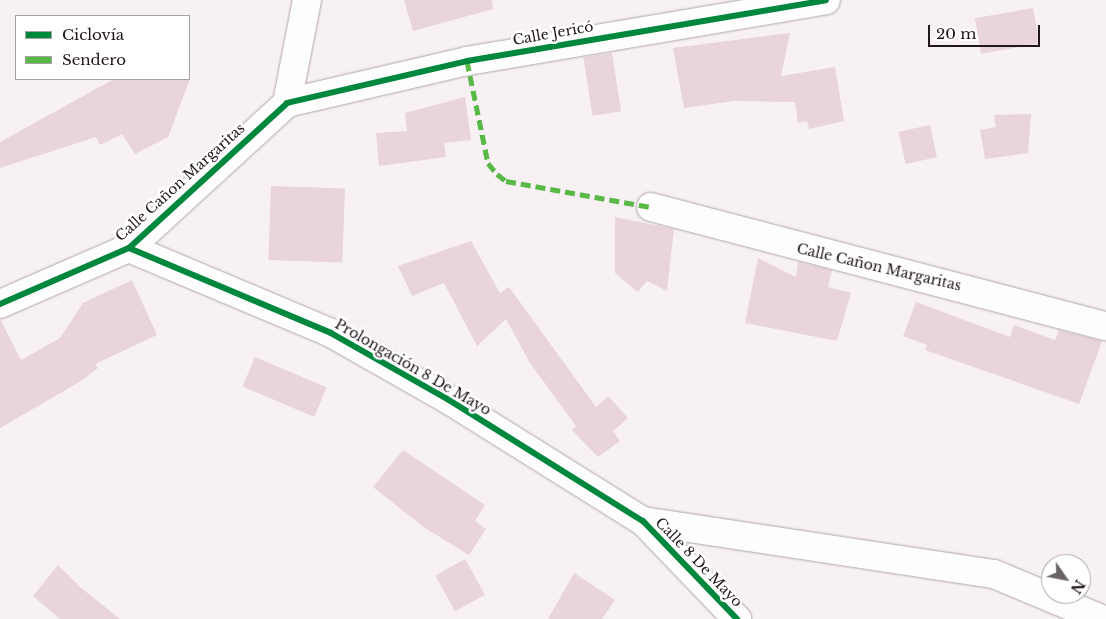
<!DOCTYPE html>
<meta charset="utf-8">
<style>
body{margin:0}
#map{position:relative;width:1106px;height:619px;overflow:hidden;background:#f8f1f4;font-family:"Libre Baskerville",serif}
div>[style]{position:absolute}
.building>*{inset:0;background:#e9d3dd;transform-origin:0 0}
.roads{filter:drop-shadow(0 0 1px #aea6aa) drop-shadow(0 0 1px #aea6aa)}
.minor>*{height:28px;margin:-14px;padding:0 14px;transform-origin:14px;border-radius:14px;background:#fefdfd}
.quiet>*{height:5px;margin-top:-2.5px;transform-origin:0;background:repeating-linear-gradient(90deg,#58b947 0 10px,transparent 0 15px)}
.cycleway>*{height:6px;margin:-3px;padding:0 3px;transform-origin:3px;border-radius:3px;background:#00873e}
span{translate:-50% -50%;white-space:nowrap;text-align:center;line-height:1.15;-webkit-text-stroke:5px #fff;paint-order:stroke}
.street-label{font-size:14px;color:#21161b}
.legend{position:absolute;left:15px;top:15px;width:175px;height:65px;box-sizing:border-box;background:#fff;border:1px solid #a6a2a4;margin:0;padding:6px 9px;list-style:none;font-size:15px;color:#21161b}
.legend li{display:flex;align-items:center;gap:10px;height:25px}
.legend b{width:25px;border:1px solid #a6a2a4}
.north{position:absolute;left:1041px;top:554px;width:50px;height:50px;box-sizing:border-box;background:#fff;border:1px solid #a6a2a4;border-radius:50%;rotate:123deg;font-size:14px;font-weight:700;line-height:20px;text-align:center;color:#21161b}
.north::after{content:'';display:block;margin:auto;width:18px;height:22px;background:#6c6367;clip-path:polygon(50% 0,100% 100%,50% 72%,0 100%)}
.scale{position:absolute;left:928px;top:25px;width:112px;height:22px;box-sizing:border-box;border:2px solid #21161b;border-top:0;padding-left:6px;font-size:15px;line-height:18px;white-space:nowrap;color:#21161b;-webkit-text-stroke:4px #fff;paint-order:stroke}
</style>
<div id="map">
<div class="building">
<i style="clip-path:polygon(404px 0,492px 0,493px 9px,413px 31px)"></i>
<i style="left:1033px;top:8px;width:36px;height:59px;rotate:80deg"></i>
<i style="clip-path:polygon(790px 33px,781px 76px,835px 67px,844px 121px,809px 129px,807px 121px,798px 123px,795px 102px,734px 101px,684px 108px,673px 48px)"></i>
<i style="left:612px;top:53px;width:59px;height:29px;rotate:81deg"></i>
<i style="clip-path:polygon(114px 79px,190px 79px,168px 137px,135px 154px,122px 134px,100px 145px,96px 137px,0 168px,0 142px)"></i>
<i style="clip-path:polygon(465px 97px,471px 140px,444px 143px,446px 157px,379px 166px,376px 133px,407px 131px,405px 113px)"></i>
<i style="clip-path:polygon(1031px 114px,1028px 153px,985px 159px,980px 130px,996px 127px,994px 115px)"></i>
<i style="left:930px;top:125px;width:33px;height:32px;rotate:78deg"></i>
<i style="left:271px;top:186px;width:74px;height:74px;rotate:2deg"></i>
<i style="clip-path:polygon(615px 217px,674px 229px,667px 291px,647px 281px,638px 292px,615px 273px)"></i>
<i style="clip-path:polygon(471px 241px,500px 293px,509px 287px,596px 407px,608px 396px,628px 418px,613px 431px,620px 441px,598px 457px,572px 430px,576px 426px,530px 363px,506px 319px,477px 346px,444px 283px,412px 296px,398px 266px)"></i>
<i style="clip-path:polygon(758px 258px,796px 277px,798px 262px,832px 270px,828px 287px,851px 293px,837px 341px,745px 323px)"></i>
<i style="clip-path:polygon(132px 280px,157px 335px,95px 364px,98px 368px,81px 381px,0 428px,0 319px,21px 360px,60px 338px,83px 303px)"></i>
<i style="clip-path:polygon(916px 302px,1010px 337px,1014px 325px,1055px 340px,1059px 330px,1102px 341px,1079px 404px,925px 350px,927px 345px,903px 336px)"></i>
<i style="left:255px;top:357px;width:78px;height:32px;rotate:23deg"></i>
<i style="clip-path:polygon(403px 450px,485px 505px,475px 521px,486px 529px,469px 555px,425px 528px,373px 487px)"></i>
<i style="left:465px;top:559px;width:41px;height:34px;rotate:61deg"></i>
<i style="clip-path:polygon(58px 565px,80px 587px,120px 619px,60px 619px,33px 596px)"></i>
<i style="clip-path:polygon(574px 573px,615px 600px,602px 619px,548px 619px)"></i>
</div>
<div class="roads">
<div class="minor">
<i style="left:287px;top:103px;width:105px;rotate:-79deg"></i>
<i style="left:651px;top:207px;width:470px;rotate:14.7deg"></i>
<i style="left:129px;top:248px;width:219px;rotate:22.8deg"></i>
<i style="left:331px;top:333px;width:136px;rotate:29.6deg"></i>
<i style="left:449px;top:400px;width:229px;rotate:32deg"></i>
<i style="left:643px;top:521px;width:136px;rotate:46.2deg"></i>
<i style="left:0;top:304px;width:141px;rotate:-23.5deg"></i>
<i style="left:129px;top:248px;width:214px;rotate:-42.5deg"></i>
<i style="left:287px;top:103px;width:185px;rotate:-13.1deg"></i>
<i style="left:467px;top:61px;width:364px;rotate:-9.6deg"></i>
<i style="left:643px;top:521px;width:355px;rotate:8.6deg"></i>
<i style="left:994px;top:574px;width:116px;rotate:22.8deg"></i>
</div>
</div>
<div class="quiet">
<i style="left:467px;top:61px;width:104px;rotate:78.4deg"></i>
<i style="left:488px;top:163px;width:14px;rotate:51deg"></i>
<i style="left:497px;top:174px;width:11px;rotate:38deg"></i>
<i style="left:506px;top:181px;width:147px;rotate:10.2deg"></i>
</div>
<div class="cycleway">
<i style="left:129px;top:248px;width:219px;rotate:22.8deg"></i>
<i style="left:331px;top:333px;width:136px;rotate:29.6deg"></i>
<i style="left:449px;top:400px;width:229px;rotate:32deg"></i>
<i style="left:643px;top:521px;width:136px;rotate:46.2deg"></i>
<i style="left:0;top:304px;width:141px;rotate:-23.5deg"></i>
<i style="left:129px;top:248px;width:214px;rotate:-42.5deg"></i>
<i style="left:287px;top:103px;width:185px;rotate:-13.1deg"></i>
<i style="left:467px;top:61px;width:364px;rotate:-9.6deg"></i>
</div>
<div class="street-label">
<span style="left:553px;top:33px;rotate:-10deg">Calle Jericó</span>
<span style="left:180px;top:182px;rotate:-42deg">Calle Cañon Margaritas</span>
<span style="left:879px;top:267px;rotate:13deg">Calle Cañon Margaritas</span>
<span style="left:413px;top:367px;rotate:30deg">Prolongación 8 De Mayo</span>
<span style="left:699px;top:562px;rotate:46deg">Calle 8 De Mayo</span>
</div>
<ul class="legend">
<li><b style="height:6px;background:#00873e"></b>Ciclovía</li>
<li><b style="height:6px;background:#58b947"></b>Sendero</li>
</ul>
<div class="north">N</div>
<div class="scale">20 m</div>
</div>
